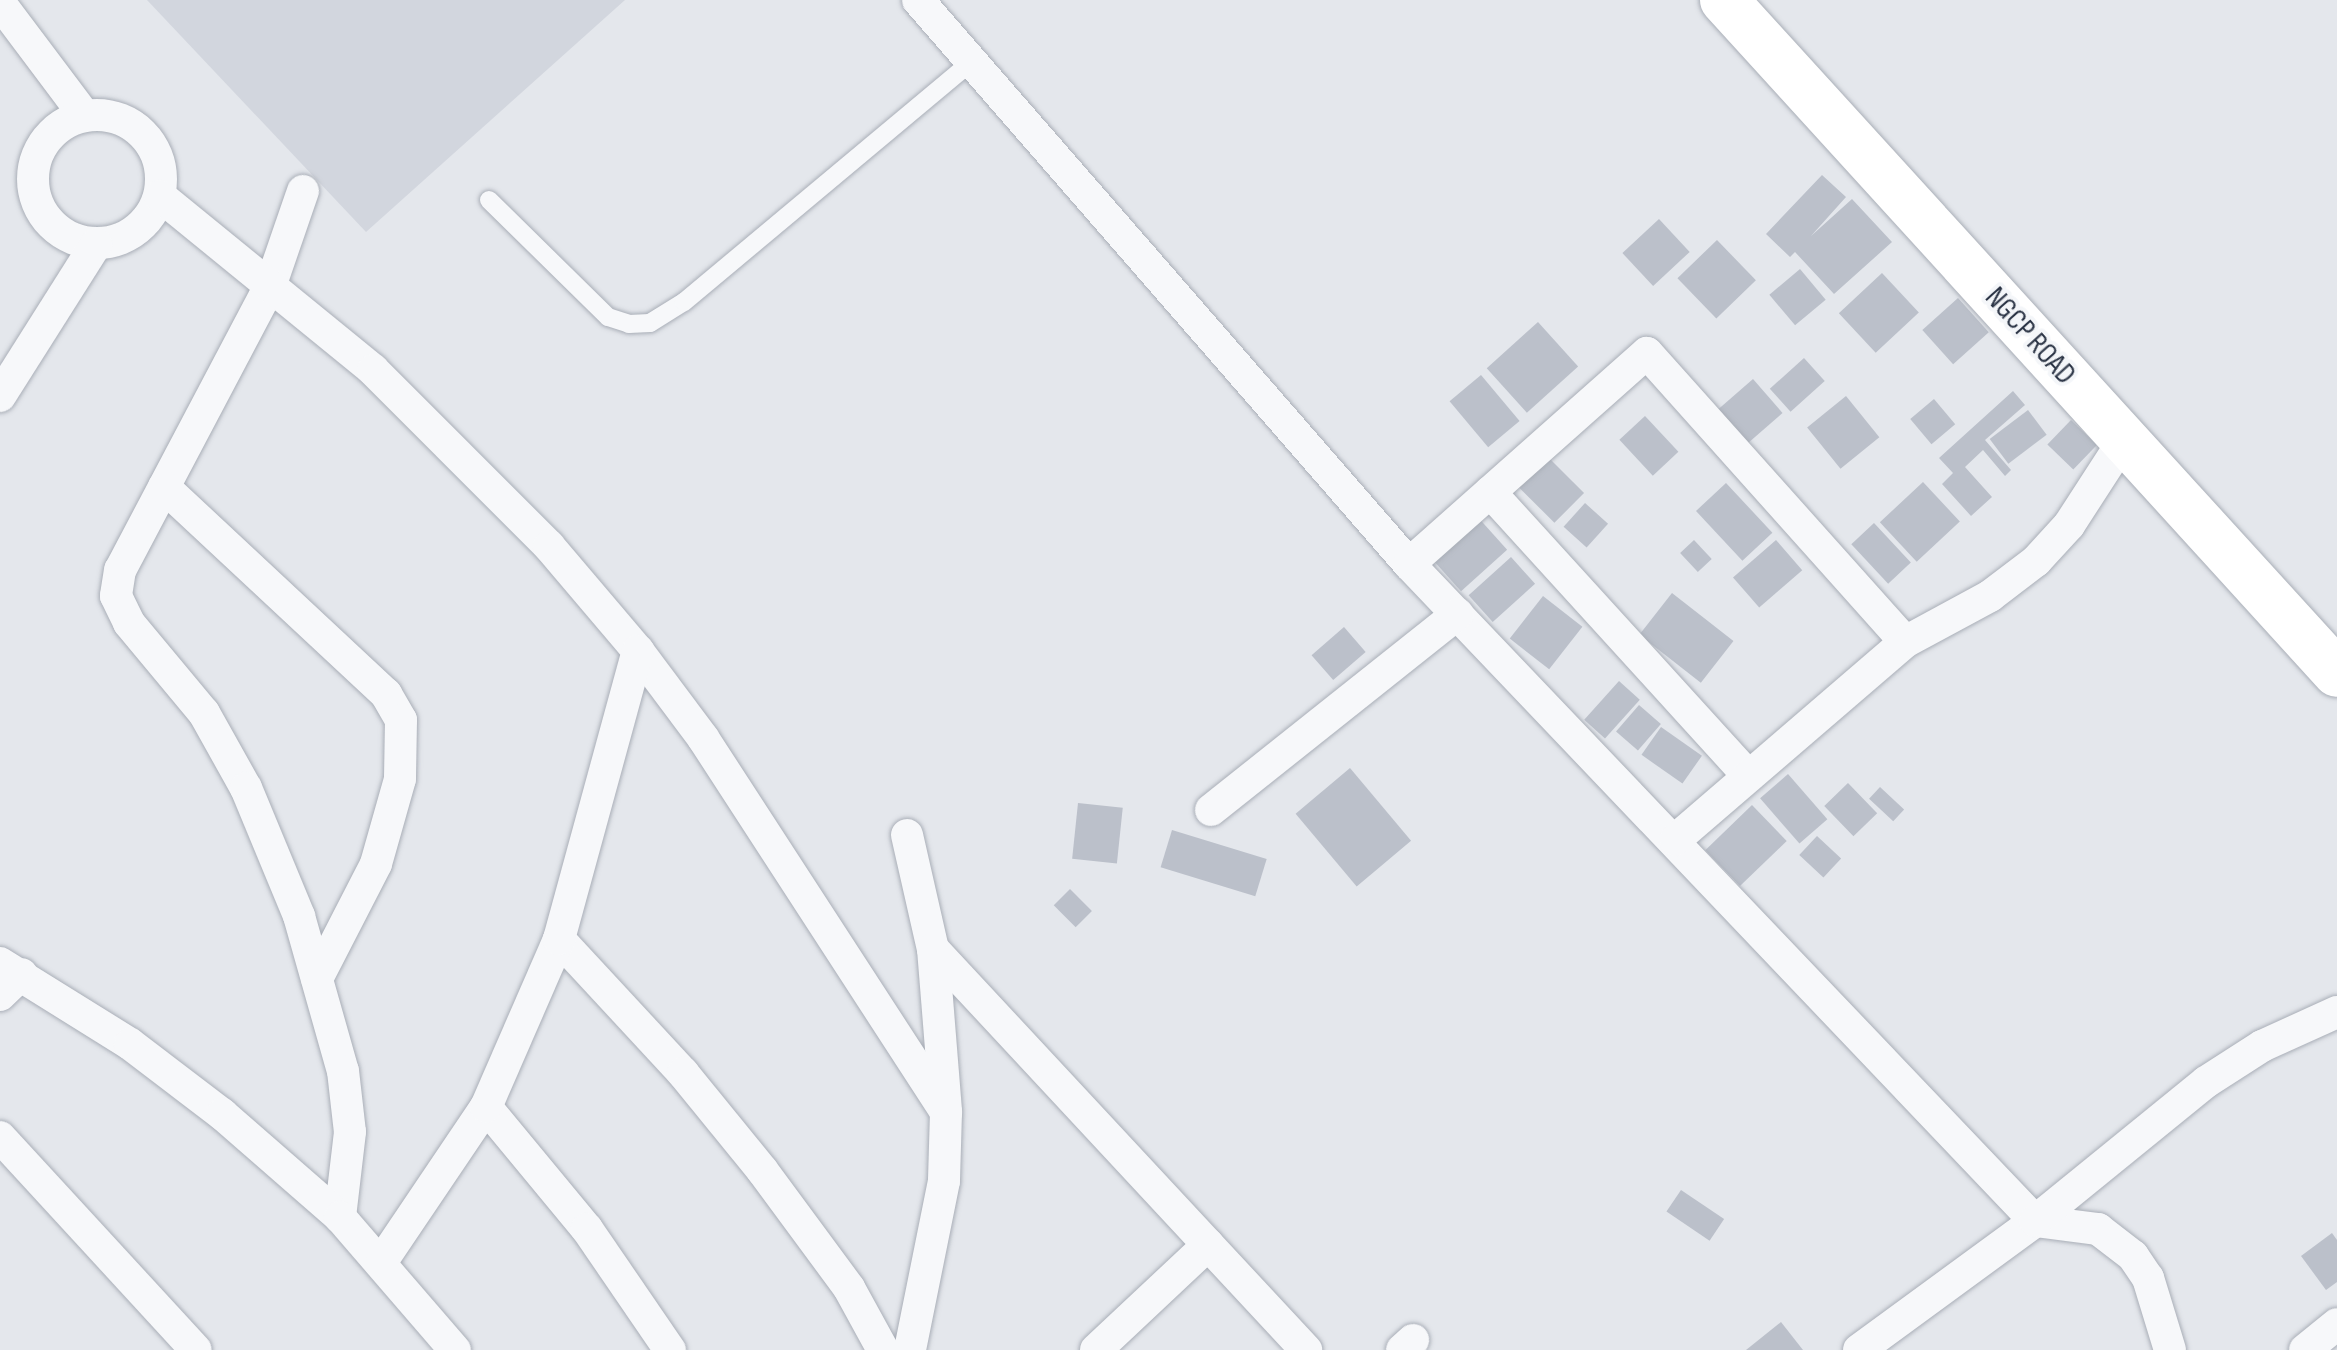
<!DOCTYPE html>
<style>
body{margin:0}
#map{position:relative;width:2337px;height:1350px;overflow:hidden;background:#e4e7ec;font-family:"Sofia Sans Condensed",sans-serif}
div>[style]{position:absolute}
.built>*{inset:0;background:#d2d6de}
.building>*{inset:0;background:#bbc0ca;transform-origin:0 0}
.roads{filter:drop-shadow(0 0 2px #a9aeb7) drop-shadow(0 0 2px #a9aeb7)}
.service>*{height:18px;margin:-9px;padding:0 9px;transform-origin:9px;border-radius:9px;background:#f7f8fa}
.minor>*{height:32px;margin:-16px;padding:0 16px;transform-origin:16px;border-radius:16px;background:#f7f8fa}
.minor>.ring{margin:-16px;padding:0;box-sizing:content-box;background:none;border:32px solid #f7f8fa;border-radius:50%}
.secondary>*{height:48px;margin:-24px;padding:0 24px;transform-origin:24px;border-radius:24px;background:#fff}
span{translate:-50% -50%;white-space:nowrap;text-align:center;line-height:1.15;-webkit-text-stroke:8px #f4f6f9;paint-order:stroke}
.street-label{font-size:30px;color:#2b3445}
</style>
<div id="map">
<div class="built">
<i style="clip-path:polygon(147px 0,625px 0,366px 232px)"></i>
</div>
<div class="building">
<i style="clip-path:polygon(1822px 175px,1846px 197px,1811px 236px,1852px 199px,1892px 242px,1834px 294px,1795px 252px,1790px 257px,1766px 234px)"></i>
<i style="left:1659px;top:219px;width:45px;height:50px;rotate:47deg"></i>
<i style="left:1717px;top:240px;width:56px;height:55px;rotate:46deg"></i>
<i style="left:1800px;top:269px;width:40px;height:40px;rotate:50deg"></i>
<i style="left:1882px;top:273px;width:54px;height:59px;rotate:47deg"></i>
<i style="left:1958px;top:298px;width:46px;height:48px;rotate:48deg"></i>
<i style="left:1538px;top:322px;width:60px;height:69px;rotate:48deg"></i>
<i style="left:1804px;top:358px;width:31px;height:46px;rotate:48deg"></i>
<i style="left:1481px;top:375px;width:60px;height:41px;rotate:50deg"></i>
<i style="left:1753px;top:379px;width:45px;height:54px;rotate:49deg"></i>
<i style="clip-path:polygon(2013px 391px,2025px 405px,1985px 440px,2011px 470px,2005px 476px,1983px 450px,1965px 467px,1992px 497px,1971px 516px,1942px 484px,1953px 473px,1939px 458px)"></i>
<i style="left:1846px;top:396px;width:53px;height:50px;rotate:51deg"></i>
<i style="left:1934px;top:399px;width:33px;height:31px;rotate:50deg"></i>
<i style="left:2028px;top:410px;width:31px;height:48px;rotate:53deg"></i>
<i style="left:1645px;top:416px;width:49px;height:35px;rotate:47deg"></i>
<i style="left:2071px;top:420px;width:36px;height:34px;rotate:44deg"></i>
<i style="left:1548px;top:457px;width:51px;height:42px;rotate:45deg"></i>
<i style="left:1923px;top:482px;width:54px;height:59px;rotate:47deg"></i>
<i style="left:1726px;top:483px;width:68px;height:41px;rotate:47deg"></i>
<i style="left:1585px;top:503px;width:31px;height:32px;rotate:42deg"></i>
<i style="left:1475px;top:514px;width:48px;height:62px;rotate:48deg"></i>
<i style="left:1874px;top:523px;width:54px;height:31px;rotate:47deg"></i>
<i style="left:1694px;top:540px;width:26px;height:19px;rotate:47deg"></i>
<i style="left:1776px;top:540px;width:40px;height:57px;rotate:49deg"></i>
<i style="left:1511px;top:557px;width:36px;height:57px;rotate:48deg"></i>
<i style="left:1672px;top:593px;width:78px;height:53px;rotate:38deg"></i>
<i style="left:1543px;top:596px;width:50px;height:54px;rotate:38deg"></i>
<i style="left:1344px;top:627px;width:33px;height:43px;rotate:49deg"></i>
<i style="left:1619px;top:681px;width:28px;height:52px;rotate:42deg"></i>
<i style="left:1639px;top:705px;width:29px;height:35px;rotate:41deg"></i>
<i style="left:1661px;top:727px;width:50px;height:34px;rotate:35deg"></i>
<i style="left:1350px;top:768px;width:95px;height:71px;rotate:50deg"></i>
<i style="left:1788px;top:774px;width:60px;height:37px;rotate:49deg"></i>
<i style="left:1848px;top:783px;width:42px;height:33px;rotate:46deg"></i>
<i style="left:1880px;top:787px;width:33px;height:16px;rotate:43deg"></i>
<i style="left:1078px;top:803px;width:45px;height:56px;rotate:6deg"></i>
<i style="left:1752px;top:805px;width:50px;height:65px;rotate:46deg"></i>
<i style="left:1172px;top:830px;width:99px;height:39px;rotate:17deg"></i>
<i style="left:1817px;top:836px;width:33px;height:26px;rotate:43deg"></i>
<i style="left:1070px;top:889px;width:31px;height:23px;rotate:45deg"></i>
<i style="left:1681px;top:1190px;width:52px;height:26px;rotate:34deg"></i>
<i style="clip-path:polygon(2332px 1233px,2337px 1240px,2337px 1282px,2326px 1290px,2301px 1256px)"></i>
<i style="clip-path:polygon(1781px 1322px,1803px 1350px,1746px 1350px)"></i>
</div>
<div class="roads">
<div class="service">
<i style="left:489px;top:200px;width:167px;rotate:44.5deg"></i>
<i style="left:608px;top:317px;width:22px;rotate:18deg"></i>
<i style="left:629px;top:324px;width:21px;rotate:-3deg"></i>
<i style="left:650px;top:323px;width:40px;rotate:-32deg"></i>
<i style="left:684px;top:302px;width:376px;rotate:-39.9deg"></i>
</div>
<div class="minor">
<i style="left:918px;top:0;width:748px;rotate:48.96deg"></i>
<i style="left:1409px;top:564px;width:907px;rotate:46.38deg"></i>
<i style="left:2035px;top:1221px;width:64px;rotate:7.2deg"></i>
<i style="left:2098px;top:1229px;width:44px;rotate:37.6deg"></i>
<i style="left:2133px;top:1256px;width:27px;rotate:56deg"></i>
<i style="left:2148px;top:1278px;width:75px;rotate:73deg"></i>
<i style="left:0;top:3px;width:140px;rotate:53.1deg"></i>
<i class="ring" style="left:33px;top:115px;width:96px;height:96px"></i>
<i style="left:303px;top:191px;width:98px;rotate:109deg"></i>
<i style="left:271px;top:284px;width:323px;rotate:117.8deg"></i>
<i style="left:120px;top:570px;width:26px;rotate:99deg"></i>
<i style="left:116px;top:596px;width:30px;rotate:64deg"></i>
<i style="left:129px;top:623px;width:117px;rotate:50.2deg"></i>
<i style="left:204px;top:713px;width:86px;rotate:60.8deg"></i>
<i style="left:246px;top:788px;width:139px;rotate:67.5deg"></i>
<i style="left:299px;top:916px;width:161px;rotate:74.2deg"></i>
<i style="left:343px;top:1071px;width:61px;rotate:83.5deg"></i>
<i style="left:350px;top:1132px;width:86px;rotate:96.7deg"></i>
<i style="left:160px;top:196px;width:275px;rotate:39.2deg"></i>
<i style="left:373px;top:370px;width:249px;rotate:45deg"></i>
<i style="left:549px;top:546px;width:138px;rotate:49.7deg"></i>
<i style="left:638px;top:651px;width:109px;rotate:53.2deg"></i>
<i style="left:703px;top:738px;width:446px;rotate:57deg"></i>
<i style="left:0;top:396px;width:180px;rotate:-57.7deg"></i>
<i style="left:164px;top:487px;width:304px;rotate:43deg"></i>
<i style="left:386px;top:694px;width:30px;rotate:60deg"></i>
<i style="left:401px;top:720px;width:59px;rotate:91deg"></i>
<i style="left:400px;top:779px;width:88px;rotate:105.8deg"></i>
<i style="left:376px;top:864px;width:129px;rotate:117.2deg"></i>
<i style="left:1490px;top:492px;width:384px;rotate:47.7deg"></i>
<i style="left:1409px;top:564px;width:318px;rotate:-41.6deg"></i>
<i style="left:1647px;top:353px;width:387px;rotate:48.2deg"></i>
<i style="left:1211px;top:810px;width:315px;rotate:-38.5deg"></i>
<i style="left:907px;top:835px;width:117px;rotate:77.2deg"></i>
<i style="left:933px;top:949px;width:164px;rotate:85.4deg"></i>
<i style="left:946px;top:1112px;width:69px;rotate:91.7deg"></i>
<i style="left:944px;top:1181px;width:172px;rotate:101.4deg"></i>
<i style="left:1675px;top:840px;width:303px;rotate:-40.7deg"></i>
<i style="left:1905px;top:642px;width:97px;rotate:-28.4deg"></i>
<i style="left:1990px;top:596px;width:58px;rotate:-37.3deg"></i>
<i style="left:2036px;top:561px;width:49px;rotate:-47.5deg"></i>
<i style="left:2069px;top:525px;width:101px;rotate:-57.1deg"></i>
<i style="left:559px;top:939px;width:183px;rotate:47.2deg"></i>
<i style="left:683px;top:1073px;width:125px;rotate:50.8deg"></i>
<i style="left:762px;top:1170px;width:147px;rotate:53.6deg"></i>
<i style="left:849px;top:1288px;width:71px;rotate:61.3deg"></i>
<i style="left:933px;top:949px;width:548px;rotate:47.07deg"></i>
<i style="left:0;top:963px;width:153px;rotate:31.9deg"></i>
<i style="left:130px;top:1044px;width:116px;rotate:37.3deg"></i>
<i style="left:222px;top:1114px;width:157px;rotate:41.1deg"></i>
<i style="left:340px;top:1217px;width:176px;rotate:49.2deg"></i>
<i style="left:0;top:995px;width:30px;rotate:-44deg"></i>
<i style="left:486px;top:1107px;width:158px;rotate:50.4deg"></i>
<i style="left:587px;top:1229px;width:147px;rotate:55.6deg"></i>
<i style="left:0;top:1137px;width:289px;rotate:47.4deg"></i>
<i style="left:382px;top:1261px;width:186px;rotate:-56deg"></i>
<i style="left:486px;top:1107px;width:183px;rotate:-66.5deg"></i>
<i style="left:559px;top:939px;width:299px;rotate:-74.7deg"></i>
<i style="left:1096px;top:1350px;width:154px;rotate:-43.2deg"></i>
<i style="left:1402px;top:1350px;width:15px;rotate:-42deg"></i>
<i style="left:1859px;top:1350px;width:218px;rotate:-36.2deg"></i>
<i style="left:2035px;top:1221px;width:220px;rotate:-39.1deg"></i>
<i style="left:2206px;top:1082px;width:67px;rotate:-32.7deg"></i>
<i style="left:2262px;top:1046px;width:82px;rotate:-24.4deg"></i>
<i style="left:2305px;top:1350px;width:41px;rotate:-39.1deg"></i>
</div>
<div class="secondary">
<i style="left:1724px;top:0;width:910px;rotate:47.67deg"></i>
</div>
</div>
<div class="street-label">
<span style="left:2030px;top:336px;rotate:48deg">NGCP ROAD</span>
</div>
</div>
